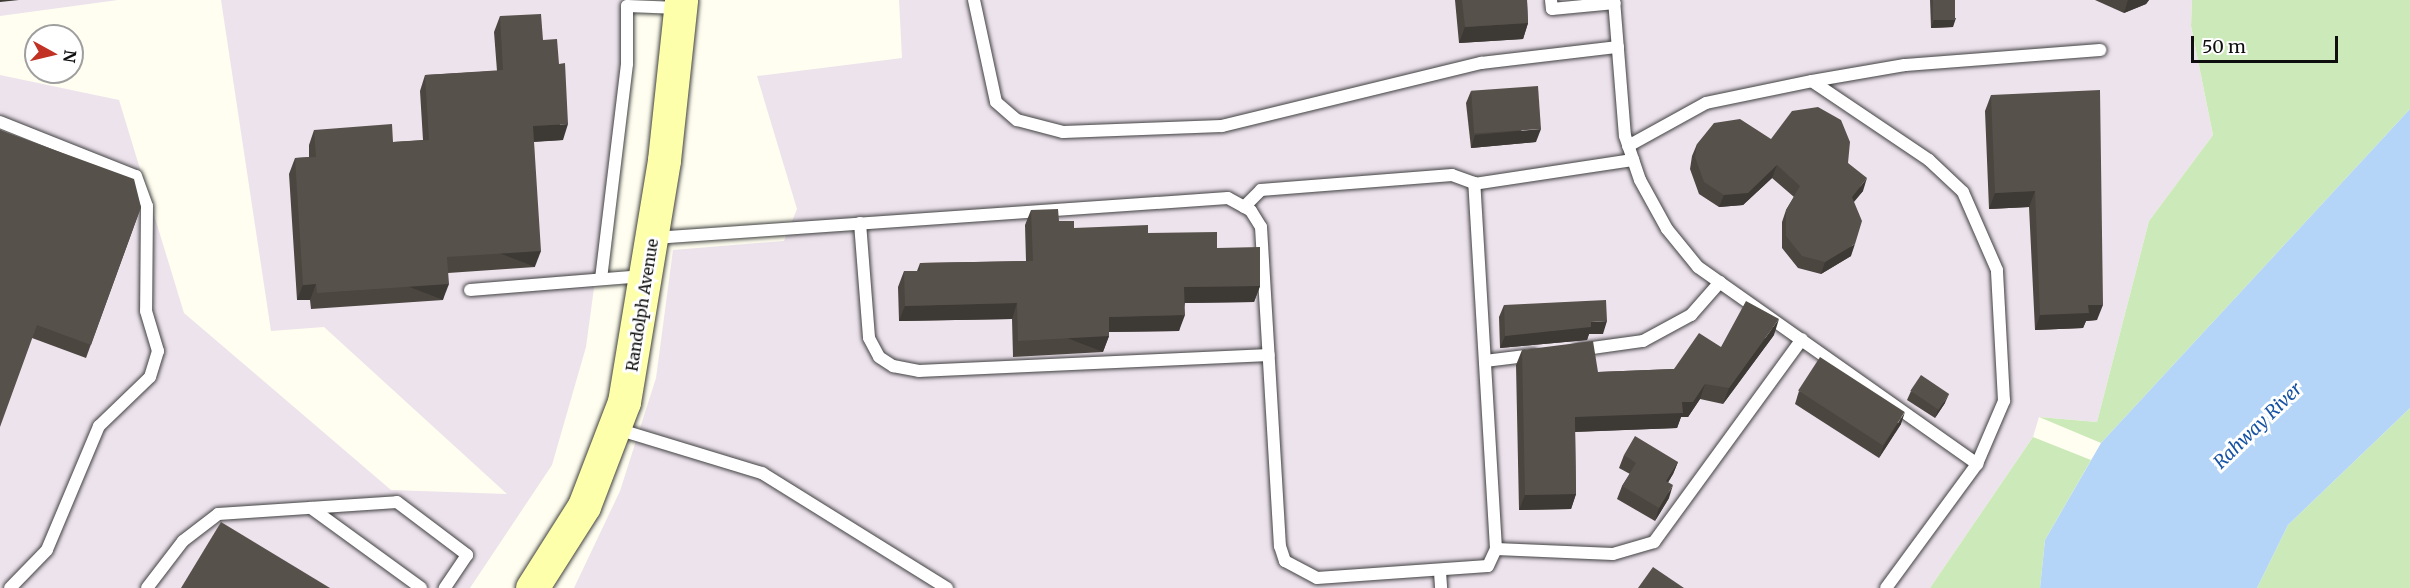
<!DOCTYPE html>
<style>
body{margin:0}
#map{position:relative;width:2410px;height:588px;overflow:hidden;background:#fffef0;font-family:Merriweather,serif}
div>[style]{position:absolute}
.industrial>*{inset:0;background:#ede3ed}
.green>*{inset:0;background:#cceab9}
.water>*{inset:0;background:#b4d5f7}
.roads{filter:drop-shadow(0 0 2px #414141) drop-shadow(0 0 2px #414141)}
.lane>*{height:12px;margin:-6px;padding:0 6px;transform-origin:6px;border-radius:6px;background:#fff}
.secondary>*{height:33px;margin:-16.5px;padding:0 16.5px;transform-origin:16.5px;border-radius:16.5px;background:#fdffab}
.wall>*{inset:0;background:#4b4640}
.shaded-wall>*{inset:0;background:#3d3934;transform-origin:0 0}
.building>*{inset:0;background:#57514b;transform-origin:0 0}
span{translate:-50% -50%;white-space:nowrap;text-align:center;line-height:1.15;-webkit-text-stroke:6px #fff;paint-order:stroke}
.street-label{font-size:16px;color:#0e0e0e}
.water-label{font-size:18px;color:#1552a3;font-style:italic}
.north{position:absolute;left:24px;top:24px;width:60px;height:60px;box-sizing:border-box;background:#fff;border:2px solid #9f9f9f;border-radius:50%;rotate:98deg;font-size:16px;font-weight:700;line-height:24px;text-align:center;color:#0e0e0e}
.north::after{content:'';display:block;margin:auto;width:21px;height:27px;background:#c13224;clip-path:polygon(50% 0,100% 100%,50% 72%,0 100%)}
.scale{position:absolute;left:2191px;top:36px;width:147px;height:27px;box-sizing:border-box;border:3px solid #0e0e0e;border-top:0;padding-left:8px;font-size:18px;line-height:21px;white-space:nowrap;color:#0e0e0e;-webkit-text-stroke:4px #fff;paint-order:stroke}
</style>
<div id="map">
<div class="industrial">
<i style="clip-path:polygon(0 0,118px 0,0 16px)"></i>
<i style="clip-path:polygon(221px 0,633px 0,586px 347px,552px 465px,470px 588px,0 588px,0 75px,119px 100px,184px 313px,391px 490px,507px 494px,324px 327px,271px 331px)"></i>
<i style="clip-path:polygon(899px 0,2192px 0,2191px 26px,2213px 135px,2149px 221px,2097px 422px,2039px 417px,2033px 437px,1930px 588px,574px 588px,620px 491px,656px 378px,673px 250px,784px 241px,797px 209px,757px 76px,902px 58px)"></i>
</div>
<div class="green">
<i style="clip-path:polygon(2192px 0,2410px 0,2410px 109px,2101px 443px,2039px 417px,2097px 422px,2149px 221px,2213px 135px,2191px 26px)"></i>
<i style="clip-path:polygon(2410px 408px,2410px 588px,2257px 588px,2288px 525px)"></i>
<i style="clip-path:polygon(2033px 437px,2091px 460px,2045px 540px,2040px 588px,1930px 588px)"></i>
</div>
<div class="water">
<i style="clip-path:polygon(2410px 109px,2410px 408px,2288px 525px,2257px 588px,2040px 588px,2045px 540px,2101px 443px)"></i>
</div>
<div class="roads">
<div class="lane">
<i style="left:974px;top:0;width:104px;rotate:77.8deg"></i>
<i style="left:996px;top:102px;width:28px;rotate:41deg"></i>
<i style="left:1017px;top:120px;width:48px;rotate:14.6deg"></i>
<i style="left:1063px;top:132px;width:159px;rotate:-2.2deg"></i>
<i style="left:1222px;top:126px;width:267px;rotate:-13.7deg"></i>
<i style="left:1481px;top:63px;width:138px;rotate:-6.7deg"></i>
<i style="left:1551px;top:0;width:9px;rotate:84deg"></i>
<i style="left:1552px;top:9px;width:63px;rotate:-5.4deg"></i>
<i style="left:1614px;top:0;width:136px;rotate:85.4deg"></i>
<i style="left:1625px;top:136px;width:46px;rotate:71.2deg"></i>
<i style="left:1640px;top:180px;width:56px;rotate:61.1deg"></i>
<i style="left:1667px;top:229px;width:49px;rotate:50.8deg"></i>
<i style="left:1698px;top:267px;width:342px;rotate:35.2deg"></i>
<i style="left:1977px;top:464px;width:69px;rotate:-66.8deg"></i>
<i style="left:2004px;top:401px;width:131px;rotate:-93.1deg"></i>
<i style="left:1997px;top:270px;width:85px;rotate:-113.6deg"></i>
<i style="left:1963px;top:192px;width:47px;rotate:-136.7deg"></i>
<i style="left:1929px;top:160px;width:141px;rotate:-146deg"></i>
<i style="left:1812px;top:81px;width:108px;rotate:168.3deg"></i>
<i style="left:1706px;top:103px;width:89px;rotate:151.1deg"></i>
<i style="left:1812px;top:81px;width:94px;rotate:-9.8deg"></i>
<i style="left:1905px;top:65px;width:196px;rotate:-4.4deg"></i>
<i style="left:0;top:122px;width:146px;rotate:21.7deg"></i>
<i style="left:136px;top:176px;width:32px;rotate:70deg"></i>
<i style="left:147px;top:206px;width:105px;rotate:90.5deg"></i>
<i style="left:146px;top:311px;width:42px;rotate:73.3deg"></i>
<i style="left:158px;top:351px;width:27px;rotate:107deg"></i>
<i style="left:150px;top:377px;width:71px;rotate:136.1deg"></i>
<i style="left:99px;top:426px;width:134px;rotate:112.8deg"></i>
<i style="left:47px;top:550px;width:53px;rotate:134.2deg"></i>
<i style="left:1474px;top:184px;width:161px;rotate:-8.6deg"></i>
<i style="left:860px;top:223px;width:115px;rotate:85.5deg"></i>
<i style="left:869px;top:338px;width:21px;rotate:62deg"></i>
<i style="left:879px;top:357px;width:17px;rotate:33deg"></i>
<i style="left:893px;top:366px;width:26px;rotate:11deg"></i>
<i style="left:919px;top:371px;width:350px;rotate:-2.6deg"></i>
<i style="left:654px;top:238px;width:575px;rotate:-3.99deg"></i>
<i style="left:1228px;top:198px;width:26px;rotate:29deg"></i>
<i style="left:1251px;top:211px;width:19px;rotate:58deg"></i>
<i style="left:1261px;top:227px;width:320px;rotate:86.6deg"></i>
<i style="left:1280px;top:546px;width:16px;rotate:72deg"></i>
<i style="left:1285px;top:561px;width:36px;rotate:28deg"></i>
<i style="left:1317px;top:578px;width:171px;rotate:-4deg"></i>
<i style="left:1488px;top:566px;width:19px;rotate:-65deg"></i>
<i style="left:1496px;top:549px;width:367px;rotate:-93.4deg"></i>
<i style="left:1474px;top:183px;width:23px;rotate:-160deg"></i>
<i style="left:1452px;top:175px;width:192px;rotate:175.5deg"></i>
<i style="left:1261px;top:190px;width:24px;rotate:135deg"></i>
<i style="left:601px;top:279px;width:217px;rotate:-83.1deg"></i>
<i style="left:627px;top:64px;width:58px;rotate:-90deg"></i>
<i style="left:627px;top:6px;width:52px;rotate:2.2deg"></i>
<i style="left:470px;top:290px;width:174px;rotate:-4.6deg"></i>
<i style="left:1578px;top:350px;width:66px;rotate:-7.9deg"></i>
<i style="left:1643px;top:341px;width:55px;rotate:-28.4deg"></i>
<i style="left:1691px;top:315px;width:44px;rotate:-48.7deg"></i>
<i style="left:1485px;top:361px;width:49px;rotate:-7deg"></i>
<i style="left:617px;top:429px;width:152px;rotate:16.9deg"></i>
<i style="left:762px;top:473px;width:218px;rotate:31.9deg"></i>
<i style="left:311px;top:508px;width:136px;rotate:36deg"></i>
<i style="left:1496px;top:549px;width:117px;rotate:2.4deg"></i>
<i style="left:1613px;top:554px;width:43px;rotate:-16.3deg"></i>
<i style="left:1654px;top:542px;width:251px;rotate:-53.9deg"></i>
<i style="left:1440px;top:572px;width:16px;rotate:86deg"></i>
<i style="left:147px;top:588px;width:59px;rotate:-52.5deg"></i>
<i style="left:183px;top:541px;width:44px;rotate:-37.6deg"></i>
<i style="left:218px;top:514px;width:179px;rotate:-3.8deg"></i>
<i style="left:397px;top:502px;width:88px;rotate:37.1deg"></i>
<i style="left:467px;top:555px;width:40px;rotate:124deg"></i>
<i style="left:1886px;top:588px;width:154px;rotate:-53.7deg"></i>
</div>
<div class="secondary">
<i style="left:532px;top:588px;width:97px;rotate:-57.6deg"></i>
<i style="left:584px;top:506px;width:111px;rotate:-69deg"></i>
<i style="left:624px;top:402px;width:245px;rotate:-80.6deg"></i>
<i style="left:664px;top:160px;width:161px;rotate:-83.9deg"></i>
</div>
</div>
<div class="wall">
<i style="clip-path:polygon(1455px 0,1527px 0,1528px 23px,1523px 39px,1459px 43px)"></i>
<i style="clip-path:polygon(1930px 0,1955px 0,1953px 27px,1931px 28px)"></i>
<i style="clip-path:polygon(2095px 0,2149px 0,2146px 4px,2124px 13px)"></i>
<i style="clip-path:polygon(500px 16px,543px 40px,563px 140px,534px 142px,535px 267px,448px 273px,443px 300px,311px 309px,310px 300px,297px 300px,289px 174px,295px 158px,309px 157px,309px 145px,314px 130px,393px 142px,423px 140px,420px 91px,425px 75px,497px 71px,494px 32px)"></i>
<i style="clip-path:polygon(1471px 91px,1536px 142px,1471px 148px,1466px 103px)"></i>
<i style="clip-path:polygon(1991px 95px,2097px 320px,2086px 321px,2083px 328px,2035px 330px,2029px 207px,1989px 209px,1985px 111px)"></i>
<i style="clip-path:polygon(0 130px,141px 207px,86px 358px,32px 338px)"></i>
<i style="clip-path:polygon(1771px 139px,1848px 163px,1863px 191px,1854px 202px,1851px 256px,1821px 274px,1798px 268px,1782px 248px,1782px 222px,1786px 210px,1794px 197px,1772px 178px,1743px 205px,1719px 207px,1699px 194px,1690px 169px,1692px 156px,1697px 144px)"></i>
<i style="clip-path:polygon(1031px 210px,1074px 228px,1148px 233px,1217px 248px,1260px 286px,1254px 302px,1185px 303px,1179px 331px,1109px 332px,1109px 336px,1103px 352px,1013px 357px,1012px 319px,899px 321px,898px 287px,904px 271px,917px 271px,920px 263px,1026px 261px,1025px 225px)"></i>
<i style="clip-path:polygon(1504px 305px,1603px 334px,1589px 334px,1587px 340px,1500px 348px,1499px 317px)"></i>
<i style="clip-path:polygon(1774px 335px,1723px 404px,1700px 399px,1688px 417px,1681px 417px,1677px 428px,1575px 432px,1576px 494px,1571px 509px,1519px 510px,1516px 365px,1522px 350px,1598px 372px,1674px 369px)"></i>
<i style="clip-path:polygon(1799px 391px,1901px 424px,1879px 458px,1795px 404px)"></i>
<i style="clip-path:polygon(1911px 391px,1945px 403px,1935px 418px,1907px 400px)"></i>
<i style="clip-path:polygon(1624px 455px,1678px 462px,1673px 474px,1668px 482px,1669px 498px,1655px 521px,1617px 499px,1622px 486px,1630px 474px,1619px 468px)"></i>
</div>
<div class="shaded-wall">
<i style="clip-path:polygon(0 0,19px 0,0 2px)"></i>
<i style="clip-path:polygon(2128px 0,2149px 0,2146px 4px,2124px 13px)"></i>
<i style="clip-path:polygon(1956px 18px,1953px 27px,1931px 28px,1934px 20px)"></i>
<i style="clip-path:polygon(1528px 23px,1523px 39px,1459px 43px,1465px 27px)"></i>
<i style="clip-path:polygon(568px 124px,563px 140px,527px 142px,533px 126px)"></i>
<i style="clip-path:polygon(1541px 129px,1536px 142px,1471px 148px,1475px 135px)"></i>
<i style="clip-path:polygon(1777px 165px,1772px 178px,1743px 205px,1719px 207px,1724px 195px)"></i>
<i style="clip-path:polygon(1867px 178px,1863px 191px,1847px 209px,1852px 197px)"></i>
<i style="clip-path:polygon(2035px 191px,2029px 207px,1989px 209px,1995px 193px)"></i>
<i style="clip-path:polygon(1855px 244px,1851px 256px,1821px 274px,1825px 262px)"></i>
<i style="left:541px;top:251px;width:17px;height:94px;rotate:111deg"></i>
<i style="clip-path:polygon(316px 284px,310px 300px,297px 300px,303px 285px)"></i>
<i style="left:449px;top:284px;width:17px;height:132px;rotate:111deg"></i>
<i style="clip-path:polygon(1260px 286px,1254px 302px,1179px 303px,1184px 287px)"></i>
<i style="clip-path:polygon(1017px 303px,1012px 319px,899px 321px,905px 306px)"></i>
<i style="clip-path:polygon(2088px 305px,2103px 305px,2097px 320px,2086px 321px,2083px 328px,2035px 330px,2040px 315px)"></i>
<i style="clip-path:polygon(1185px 315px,1179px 331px,1103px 332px,1109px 317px)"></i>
<i style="clip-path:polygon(1779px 319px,1774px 335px,1723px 404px,1729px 388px)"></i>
<i style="clip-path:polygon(1607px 321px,1603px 334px,1589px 334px,1587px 340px,1500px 348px,1505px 336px,1591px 322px)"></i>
<i style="left:1109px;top:336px;width:17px;height:91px;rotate:111deg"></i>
<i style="clip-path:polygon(1705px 384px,1700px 399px,1688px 417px,1681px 417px,1677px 428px,1569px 432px,1575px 417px,1682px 402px)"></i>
<i style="clip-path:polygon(1949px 394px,1945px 403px,1935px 418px,1938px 410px)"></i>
<i style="clip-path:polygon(1905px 412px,1901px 424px,1879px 458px,1884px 445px)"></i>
<i style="clip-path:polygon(1678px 462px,1673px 474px,1662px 493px,1666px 481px)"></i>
<i style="clip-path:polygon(1673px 485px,1669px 498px,1655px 521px,1659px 508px)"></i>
<i style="clip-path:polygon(1576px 494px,1571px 509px,1519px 510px,1525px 495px)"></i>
</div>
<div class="building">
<i style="clip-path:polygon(1462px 0,1527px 0,1528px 23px,1465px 27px)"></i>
<i style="left:1933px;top:0;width:22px;height:20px"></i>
<i style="clip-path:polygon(541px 14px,543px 40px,557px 39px,559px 64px,565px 63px,568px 124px,533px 126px,541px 251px,447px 257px,449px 284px,317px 293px,316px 284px,303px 285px,295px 158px,316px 157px,314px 130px,392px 124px,393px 142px,429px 140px,425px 75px,503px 70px,500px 16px)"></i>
<i style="left:1538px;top:86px;width:43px;height:67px;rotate:86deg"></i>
<i style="clip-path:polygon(2100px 90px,2103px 305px,2088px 305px,2089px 313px,2040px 315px,2035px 191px,1995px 193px,1991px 95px)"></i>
<i style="clip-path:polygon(1818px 107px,1841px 120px,1850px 142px,1848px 163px,1867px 178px,1852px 197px,1862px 221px,1855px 244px,1825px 262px,1802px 256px,1786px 236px,1786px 210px,1800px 186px,1777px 165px,1748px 193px,1724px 195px,1704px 182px,1695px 157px,1697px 144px,1714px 123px,1740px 119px,1771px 139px,1792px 111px)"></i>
<i style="clip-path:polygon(0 130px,134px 179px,141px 207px,91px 345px,37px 325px,0 427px)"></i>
<i style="clip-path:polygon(1058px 209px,1059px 221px,1074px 221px,1074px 228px,1148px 225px,1148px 233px,1217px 232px,1217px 248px,1260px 247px,1260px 286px,1184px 287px,1185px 315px,1109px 317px,1109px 336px,1018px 341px,1017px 303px,905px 306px,904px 271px,920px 271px,920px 263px,1033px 261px,1031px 210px)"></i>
<i style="clip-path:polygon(1606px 300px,1607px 321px,1591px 322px,1591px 327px,1505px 336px,1504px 305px)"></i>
<i style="clip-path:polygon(1746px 301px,1779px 319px,1729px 388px,1705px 384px,1693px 402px,1682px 402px,1683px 413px,1575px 417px,1576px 494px,1525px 495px,1522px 350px,1593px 341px,1598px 372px,1674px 369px,1699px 333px,1721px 347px)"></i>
<i style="left:1820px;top:357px;width:101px;height:40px;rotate:33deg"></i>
<i style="left:1921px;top:375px;width:34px;height:19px;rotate:34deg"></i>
<i style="clip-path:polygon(1635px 436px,1678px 462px,1666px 481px,1673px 485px,1659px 508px,1622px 486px,1636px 463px,1624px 455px)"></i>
<i style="clip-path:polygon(221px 522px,330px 588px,181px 588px)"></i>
<i style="clip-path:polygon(1653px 567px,1684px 588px,1638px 588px)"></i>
</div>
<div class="street-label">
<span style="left:642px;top:305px;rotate:-81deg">Randolph Avenue</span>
</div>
<div class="water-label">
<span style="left:2258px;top:426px;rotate:-44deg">Rahway River</span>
</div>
<div class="north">N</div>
<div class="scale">50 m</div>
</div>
